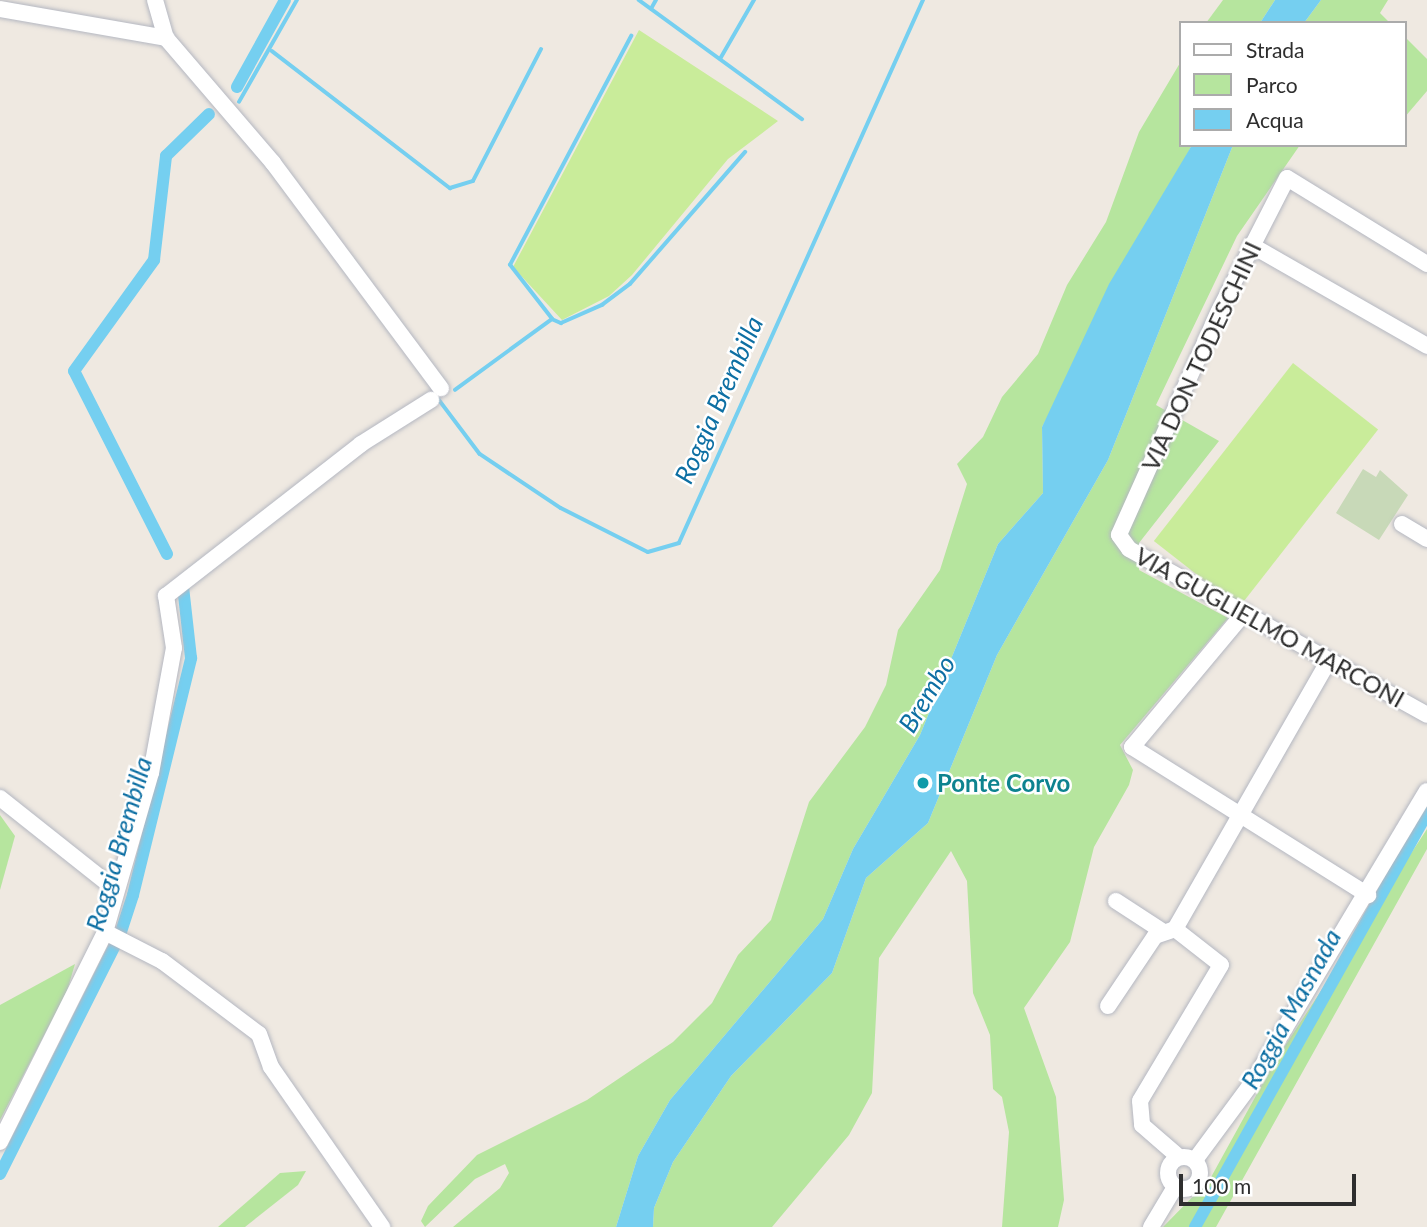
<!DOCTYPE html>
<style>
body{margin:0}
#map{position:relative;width:1427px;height:1227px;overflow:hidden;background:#efe9e1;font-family:Lato,sans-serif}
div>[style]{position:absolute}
.green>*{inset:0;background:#b6e59e}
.cemetery>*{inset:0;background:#c8d9b8}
.pitch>*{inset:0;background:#c9ec9a;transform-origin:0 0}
.water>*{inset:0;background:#75cff0}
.stream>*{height:3.5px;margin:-1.75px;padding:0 1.75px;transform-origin:1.75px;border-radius:1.75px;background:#75cff0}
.canal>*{height:12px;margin:-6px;padding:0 6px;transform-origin:6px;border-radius:6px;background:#75cff0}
.roads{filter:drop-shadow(0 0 2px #b4b7c1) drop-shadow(0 0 2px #b4b7c1)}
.minor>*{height:16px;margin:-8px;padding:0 8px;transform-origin:8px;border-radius:8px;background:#fff}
.minor>.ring{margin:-8px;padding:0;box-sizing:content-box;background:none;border:16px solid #fff;border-radius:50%}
.dots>*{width:19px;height:19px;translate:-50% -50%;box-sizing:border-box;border:4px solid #fff;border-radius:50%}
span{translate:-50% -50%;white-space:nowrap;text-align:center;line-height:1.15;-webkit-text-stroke:5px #fff;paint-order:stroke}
.street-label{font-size:24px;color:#2e2e2e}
.culture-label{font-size:24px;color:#0d838f;font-weight:700}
.left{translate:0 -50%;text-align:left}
.water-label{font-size:26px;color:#0d6fa3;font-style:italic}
.legend{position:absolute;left:1179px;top:21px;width:228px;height:126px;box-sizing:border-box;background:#fff;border:2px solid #ababab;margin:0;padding:9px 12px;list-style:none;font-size:21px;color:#2e2e2e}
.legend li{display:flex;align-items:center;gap:14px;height:35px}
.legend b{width:35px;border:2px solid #ababab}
.scale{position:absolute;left:1179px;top:1174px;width:177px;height:32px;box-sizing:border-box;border:4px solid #2e2e2e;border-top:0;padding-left:9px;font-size:21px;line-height:24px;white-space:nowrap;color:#2e2e2e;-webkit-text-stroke:5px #fff;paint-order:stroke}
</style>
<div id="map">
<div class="green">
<i style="clip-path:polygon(1223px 0,1275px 0,1260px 23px,1206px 23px)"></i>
<i style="clip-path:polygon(1321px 0,1388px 0,1380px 13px,1390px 23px,1304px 23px)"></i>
<i style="clip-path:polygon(1404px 36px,1427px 59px,1427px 91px,1404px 118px)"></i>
<i style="clip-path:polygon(1180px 63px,1180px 145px,1192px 145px,1042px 427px,1043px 493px,998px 544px,920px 735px,853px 849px,823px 919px,670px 1100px,638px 1156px,616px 1227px,453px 1227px,500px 1188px,509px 1173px,505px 1164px,475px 1179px,425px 1227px,421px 1221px,428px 1206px,477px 1155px,587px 1100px,673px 1042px,712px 1003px,738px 955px,771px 920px,809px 802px,865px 727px,886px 685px,898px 630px,940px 570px,967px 484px,957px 464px,983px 437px,1002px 397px,1038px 354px,1067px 285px,1106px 222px,1139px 132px)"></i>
<i style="clip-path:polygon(1233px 145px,1300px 145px,1237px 236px,1156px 405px,1219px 441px,1139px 543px,1139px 570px,1228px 618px,1120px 745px,1133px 770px,1129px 785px,1094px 847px,1070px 942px,1024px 1008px,1056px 1097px,1064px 1200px,1058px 1227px,1002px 1227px,1009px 1132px,1002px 1097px,993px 1089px,990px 1035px,973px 993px,967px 881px,951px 851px,879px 958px,872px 1093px,849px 1135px,772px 1227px,653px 1227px,654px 1208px,673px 1162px,731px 1076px,832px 973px,866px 878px,928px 823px,997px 655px,1108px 460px)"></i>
<i style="clip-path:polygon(0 815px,15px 836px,0 890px)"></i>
<i style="clip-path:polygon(1427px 829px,1427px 849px,1216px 1227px,1163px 1227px,1210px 1179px,1275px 1061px)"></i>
<i style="clip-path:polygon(75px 964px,67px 991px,0 1120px,0 1005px)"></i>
<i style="clip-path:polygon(306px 1171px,298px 1185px,245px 1227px,218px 1227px,280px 1173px)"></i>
</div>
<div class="cemetery">
<i style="clip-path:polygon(1363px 469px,1376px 477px,1380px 470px,1408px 495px,1379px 540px,1336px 513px)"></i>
</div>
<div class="pitch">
<i style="clip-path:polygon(639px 30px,778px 121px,728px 159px,632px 275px,609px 296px,562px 320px,513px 267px)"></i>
<i style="left:1293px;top:363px;width:108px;height:226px;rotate:38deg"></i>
</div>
<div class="water">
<i style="clip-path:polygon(1275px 0,1321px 0,1304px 23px,1260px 23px)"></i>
<i style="clip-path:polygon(1192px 145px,1233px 145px,1108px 460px,997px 655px,928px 823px,866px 878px,832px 973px,731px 1076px,673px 1162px,654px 1208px,653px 1227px,616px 1227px,638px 1156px,670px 1100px,823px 919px,853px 849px,920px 735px,998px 544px,1043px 493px,1042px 427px,1109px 284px)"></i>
</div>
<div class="stream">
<i style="left:639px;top:0;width:202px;rotate:36.1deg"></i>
<i style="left:651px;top:9px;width:10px;rotate:-61deg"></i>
<i style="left:272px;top:51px;width:225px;rotate:37.6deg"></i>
<i style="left:450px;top:188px;width:24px;rotate:-17deg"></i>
<i style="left:473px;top:181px;width:148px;rotate:-62.7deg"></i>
<i style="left:720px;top:59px;width:68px;rotate:-60deg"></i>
<i style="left:239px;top:102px;width:117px;rotate:-60.4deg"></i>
<i style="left:552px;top:319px;width:10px;rotate:24deg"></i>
<i style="left:561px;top:323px;width:45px;rotate:-23.7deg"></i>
<i style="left:602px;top:305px;width:35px;rotate:-37deg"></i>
<i style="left:630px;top:284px;width:175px;rotate:-48.9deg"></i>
<i style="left:455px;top:390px;width:120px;rotate:-36.2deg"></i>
<i style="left:552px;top:319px;width:68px;rotate:-127.9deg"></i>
<i style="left:510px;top:265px;width:259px;rotate:-62.1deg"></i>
<i style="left:437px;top:397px;width:71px;rotate:53deg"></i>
<i style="left:480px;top:454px;width:97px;rotate:33.7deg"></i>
<i style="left:561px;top:508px;width:97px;rotate:26.8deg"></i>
<i style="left:648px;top:552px;width:32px;rotate:-16deg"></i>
<i style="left:679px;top:543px;width:595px;rotate:-65.8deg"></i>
</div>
<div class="canal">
<i style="left:237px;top:87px;width:99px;rotate:-61.1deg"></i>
<i style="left:167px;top:554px;width:205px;rotate:-116.9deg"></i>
<i style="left:74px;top:371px;width:137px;rotate:-54.2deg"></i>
<i style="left:154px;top:260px;width:105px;rotate:-83.4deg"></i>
<i style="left:166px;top:156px;width:60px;rotate:-44.3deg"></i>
<i style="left:0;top:1174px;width:267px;rotate:-63.3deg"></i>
<i style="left:120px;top:935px;width:42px;rotate:-72deg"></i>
<i style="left:133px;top:895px;width:244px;rotate:-76.2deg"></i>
<i style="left:191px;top:658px;width:71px;rotate:-96.4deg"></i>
<i style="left:1195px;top:1227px;width:475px;rotate:-60.7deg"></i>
</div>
<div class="roads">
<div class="minor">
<i style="left:155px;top:0;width:40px;rotate:74deg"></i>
<i style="left:166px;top:38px;width:165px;rotate:49.4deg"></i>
<i style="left:273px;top:163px;width:281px;rotate:53.3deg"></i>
<i style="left:0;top:9px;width:169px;rotate:9.9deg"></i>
<i style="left:1251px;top:245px;width:203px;rotate:29.8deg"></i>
<i style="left:1427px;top:264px;width:164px;rotate:-148.4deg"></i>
<i style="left:1287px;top:178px;width:149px;rotate:117.1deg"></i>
<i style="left:1219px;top:311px;width:245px;rotate:114.1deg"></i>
<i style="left:1119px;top:535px;width:17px;rotate:54deg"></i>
<i style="left:1129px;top:549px;width:341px;rotate:29.1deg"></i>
<i style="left:1402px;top:524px;width:29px;rotate:31deg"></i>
<i style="left:1245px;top:612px;width:176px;rotate:129.9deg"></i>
<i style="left:1132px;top:747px;width:279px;rotate:32.1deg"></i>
<i style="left:0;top:798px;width:148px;rotate:38.4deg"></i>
<i style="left:1116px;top:901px;width:55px;rotate:33.1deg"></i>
<i style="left:1175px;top:929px;width:310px;rotate:-60.2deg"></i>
<i style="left:1175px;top:929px;width:58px;rotate:38deg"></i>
<i style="left:1221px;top:965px;width:158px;rotate:120.8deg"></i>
<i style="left:1140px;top:1101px;width:24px;rotate:85deg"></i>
<i style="left:1142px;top:1125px;width:49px;rotate:40.9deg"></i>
<i style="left:105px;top:932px;width:64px;rotate:27deg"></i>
<i style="left:162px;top:961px;width:121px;rotate:37deg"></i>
<i style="left:259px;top:1034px;width:35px;rotate:70deg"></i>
<i style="left:271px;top:1067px;width:195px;rotate:55.2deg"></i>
<i style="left:1108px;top:1006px;width:84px;rotate:-56.1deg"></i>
<i style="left:1155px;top:936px;width:21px;rotate:-19deg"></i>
<i style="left:0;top:1142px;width:235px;rotate:-63.4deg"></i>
<i style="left:105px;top:932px;width:166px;rotate:-73.9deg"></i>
<i style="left:151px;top:773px;width:127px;rotate:-79.6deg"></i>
<i style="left:174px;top:648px;width:53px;rotate:-98.7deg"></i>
<i style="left:166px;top:596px;width:247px;rotate:-37.9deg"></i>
<i style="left:361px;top:444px;width:83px;rotate:-32.2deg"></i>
<i class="ring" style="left:1168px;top:1157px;width:16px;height:16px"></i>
<i style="left:1195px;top:1160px;width:96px;rotate:-53.5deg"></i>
<i style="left:1252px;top:1083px;width:340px;rotate:-59.1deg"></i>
<i style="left:1151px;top:1227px;width:47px;rotate:-59deg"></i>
</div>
</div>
<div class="dots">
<i style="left:923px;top:783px;background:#0f9aa8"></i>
</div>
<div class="street-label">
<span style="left:1201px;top:356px;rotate:-65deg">VIA DON TODESCHINI</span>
<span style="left:1270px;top:627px;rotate:29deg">VIA GUGLIELMO MARCONI</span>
</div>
<div class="culture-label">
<span class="left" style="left:937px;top:783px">Ponte Corvo</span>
</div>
<div class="water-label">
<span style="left:719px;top:400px;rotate:-66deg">Roggia Brembilla</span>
<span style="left:927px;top:694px;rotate:-59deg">Brembo</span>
<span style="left:119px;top:844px;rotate:-74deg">Roggia Brembilla</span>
<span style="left:1291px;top:1009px;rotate:-61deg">Roggia Masnada</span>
</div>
<ul class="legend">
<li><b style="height:9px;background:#fff"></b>Strada</li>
<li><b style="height:19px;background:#b6e59e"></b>Parco</li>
<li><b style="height:19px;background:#75cff0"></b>Acqua</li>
</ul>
<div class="scale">100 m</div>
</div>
